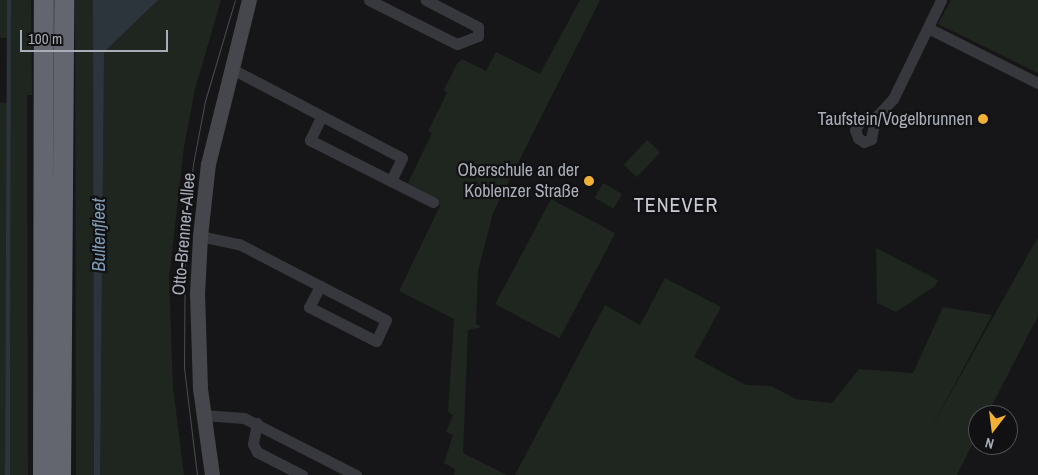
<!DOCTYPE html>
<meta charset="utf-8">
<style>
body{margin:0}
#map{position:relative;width:1038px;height:475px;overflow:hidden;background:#161618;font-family:"Archivo Narrow",sans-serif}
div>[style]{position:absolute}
.green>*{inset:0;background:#1e261f;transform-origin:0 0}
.water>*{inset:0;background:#2c353c}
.street>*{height:11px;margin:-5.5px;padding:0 5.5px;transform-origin:5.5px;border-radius:5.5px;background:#37383d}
.secondary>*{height:15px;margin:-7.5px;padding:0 7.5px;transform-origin:7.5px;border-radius:7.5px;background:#45474d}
.highway>*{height:20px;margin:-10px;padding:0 10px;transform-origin:10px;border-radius:10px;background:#63666e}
.tram>*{height:1px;margin:-0.5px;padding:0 0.5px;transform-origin:0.5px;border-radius:0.5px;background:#4a4c52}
.dots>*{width:14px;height:14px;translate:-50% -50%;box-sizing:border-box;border:2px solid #111113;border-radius:50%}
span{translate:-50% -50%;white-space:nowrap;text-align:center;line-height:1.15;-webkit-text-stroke:4.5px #111113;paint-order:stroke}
.poi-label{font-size:18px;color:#a8adb8}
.right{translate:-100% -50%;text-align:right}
.street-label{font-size:18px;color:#a8adb8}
.water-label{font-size:19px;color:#7f9bb3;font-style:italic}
.quarter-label{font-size:20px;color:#c9ccd4;letter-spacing:1px}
.north{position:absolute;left:968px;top:405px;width:50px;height:50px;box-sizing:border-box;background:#111113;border:1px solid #4d4f55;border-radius:50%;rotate:195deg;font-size:14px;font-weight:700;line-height:20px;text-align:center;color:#a8adb8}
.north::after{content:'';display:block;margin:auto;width:18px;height:22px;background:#f2b134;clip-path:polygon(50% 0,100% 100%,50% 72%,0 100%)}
.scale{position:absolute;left:20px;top:30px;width:148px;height:22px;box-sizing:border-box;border:2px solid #a8adb8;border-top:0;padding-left:6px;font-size:15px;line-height:18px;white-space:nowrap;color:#a8adb8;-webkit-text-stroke:4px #111113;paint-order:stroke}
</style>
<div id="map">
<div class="green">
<i style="left:0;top:0;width:7px;height:38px"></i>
<i style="clip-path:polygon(11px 0,31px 0,32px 95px,27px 95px,28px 475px,10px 475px)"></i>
<i style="clip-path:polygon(75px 0,221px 0,195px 89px,184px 147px,169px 278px,173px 387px,184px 475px,76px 475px)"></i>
<i style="clip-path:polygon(580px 0,600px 0,493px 213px,478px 271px,476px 324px,482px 327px,468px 330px,463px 453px,507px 475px,454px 475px,455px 469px,444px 463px,453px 435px,446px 432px,453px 415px,448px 412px,454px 319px,399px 291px,440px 206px,436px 198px,408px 183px,432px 133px,428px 131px,447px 93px,444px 90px,457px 64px,462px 59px,486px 71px,496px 52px,540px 74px)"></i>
<i style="clip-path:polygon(951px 0,1038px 0,1038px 73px,938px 24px)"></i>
<i style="clip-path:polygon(0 102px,7px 103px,5px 475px,0 475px)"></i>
<i style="left:647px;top:140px;width:18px;height:34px;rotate:43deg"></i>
<i style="left:603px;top:183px;width:22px;height:17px;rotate:30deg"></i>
<i style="left:551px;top:199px;width:73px;height:119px;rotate:28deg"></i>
<i style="clip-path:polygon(1038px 237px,1038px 316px,987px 415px,978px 415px,978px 433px,957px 475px,515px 475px,605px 305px,640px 325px,665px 278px,721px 307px,694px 357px,746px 385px,771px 386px,796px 399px,832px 403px,859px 369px,913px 373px,943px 307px,992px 315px,929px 432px)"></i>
<i style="clip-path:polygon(876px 248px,938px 280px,935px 286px,896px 312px,877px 303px)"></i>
</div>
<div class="water">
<i style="clip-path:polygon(7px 0,11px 0,10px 475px,5px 475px)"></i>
<i style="clip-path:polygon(93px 0,158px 0,104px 52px,100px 475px,94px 475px)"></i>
</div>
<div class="street">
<i style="left:369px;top:0;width:98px;rotate:26.6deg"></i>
<i style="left:457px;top:44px;width:22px;rotate:-21deg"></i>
<i style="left:478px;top:36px;width:9px;rotate:-90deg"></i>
<i style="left:478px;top:27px;width:59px;rotate:-152.6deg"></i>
<i style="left:928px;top:28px;width:123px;rotate:26.6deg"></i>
<i style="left:230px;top:68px;width:194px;rotate:27.6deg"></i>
<i style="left:402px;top:158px;width:25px;rotate:116deg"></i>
<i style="left:391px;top:181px;width:91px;rotate:-153.2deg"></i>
<i style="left:310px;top:140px;width:25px;rotate:-64deg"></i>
<i style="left:875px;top:118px;width:13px;rotate:180deg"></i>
<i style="left:862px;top:118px;width:14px;rotate:120deg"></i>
<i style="left:855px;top:130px;width:9px;rotate:69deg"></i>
<i style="left:858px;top:138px;width:7px;rotate:34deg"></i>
<i style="left:864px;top:142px;width:8px;rotate:-23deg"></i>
<i style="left:871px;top:139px;width:21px;rotate:-79deg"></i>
<i style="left:875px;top:118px;width:26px;rotate:-47deg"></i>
<i style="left:893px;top:99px;width:110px;rotate:-64.1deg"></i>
<i style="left:391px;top:181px;width:47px;rotate:26.6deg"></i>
<i style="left:200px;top:236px;width:40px;rotate:12deg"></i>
<i style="left:239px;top:244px;width:91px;rotate:27.4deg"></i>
<i style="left:320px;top:286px;width:74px;rotate:27.3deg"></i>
<i style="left:386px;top:320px;width:23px;rotate:115deg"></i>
<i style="left:376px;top:341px;width:75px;rotate:-153.1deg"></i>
<i style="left:309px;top:307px;width:24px;rotate:-62deg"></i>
<i style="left:203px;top:415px;width:41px;rotate:4.2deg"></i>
<i style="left:244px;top:418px;width:126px;rotate:27deg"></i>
<i style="left:257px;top:423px;width:21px;rotate:101deg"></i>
<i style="left:253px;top:444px;width:9px;rotate:63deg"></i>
<i style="left:257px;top:452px;width:51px;rotate:27.1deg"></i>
</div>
<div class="secondary">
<i style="left:212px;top:475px;width:88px;rotate:-97.9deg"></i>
<i style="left:200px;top:388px;width:94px;rotate:-91.8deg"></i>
<i style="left:197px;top:294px;width:58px;rotate:-87deg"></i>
<i style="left:200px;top:236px;width:72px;rotate:-83.7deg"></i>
<i style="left:208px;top:164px;width:169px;rotate:-76deg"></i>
</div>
<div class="highway">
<i style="left:43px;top:475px;width:475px;rotate:-89.9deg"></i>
<i style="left:61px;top:475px;width:475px;rotate:-89.6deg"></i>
</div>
<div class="tram">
<i style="left:197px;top:475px;width:109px;rotate:-96.9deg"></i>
<i style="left:184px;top:367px;width:130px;rotate:-89.6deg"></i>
<i style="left:185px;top:237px;width:73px;rotate:-83.7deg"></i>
<i style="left:193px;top:164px;width:64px;rotate:-79.2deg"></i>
<i style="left:205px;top:101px;width:105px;rotate:-73.5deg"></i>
</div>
<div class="dots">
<i style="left:983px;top:119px;background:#f2b134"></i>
<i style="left:589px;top:181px;background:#f2b134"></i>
</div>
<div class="poi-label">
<span class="right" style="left:973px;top:119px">Taufstein/Vogelbrunnen</span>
<span class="right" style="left:579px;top:181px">Oberschule an der<br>Koblenzer Straße</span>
</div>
<div class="street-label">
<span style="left:184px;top:234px;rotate:-85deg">Otto-Brenner-Allee</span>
</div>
<div class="water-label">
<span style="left:99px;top:235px;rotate:-90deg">Bultenfleet</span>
</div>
<div class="quarter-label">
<span style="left:676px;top:204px">TENEVER</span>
</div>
<div class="north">N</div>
<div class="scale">100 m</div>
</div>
